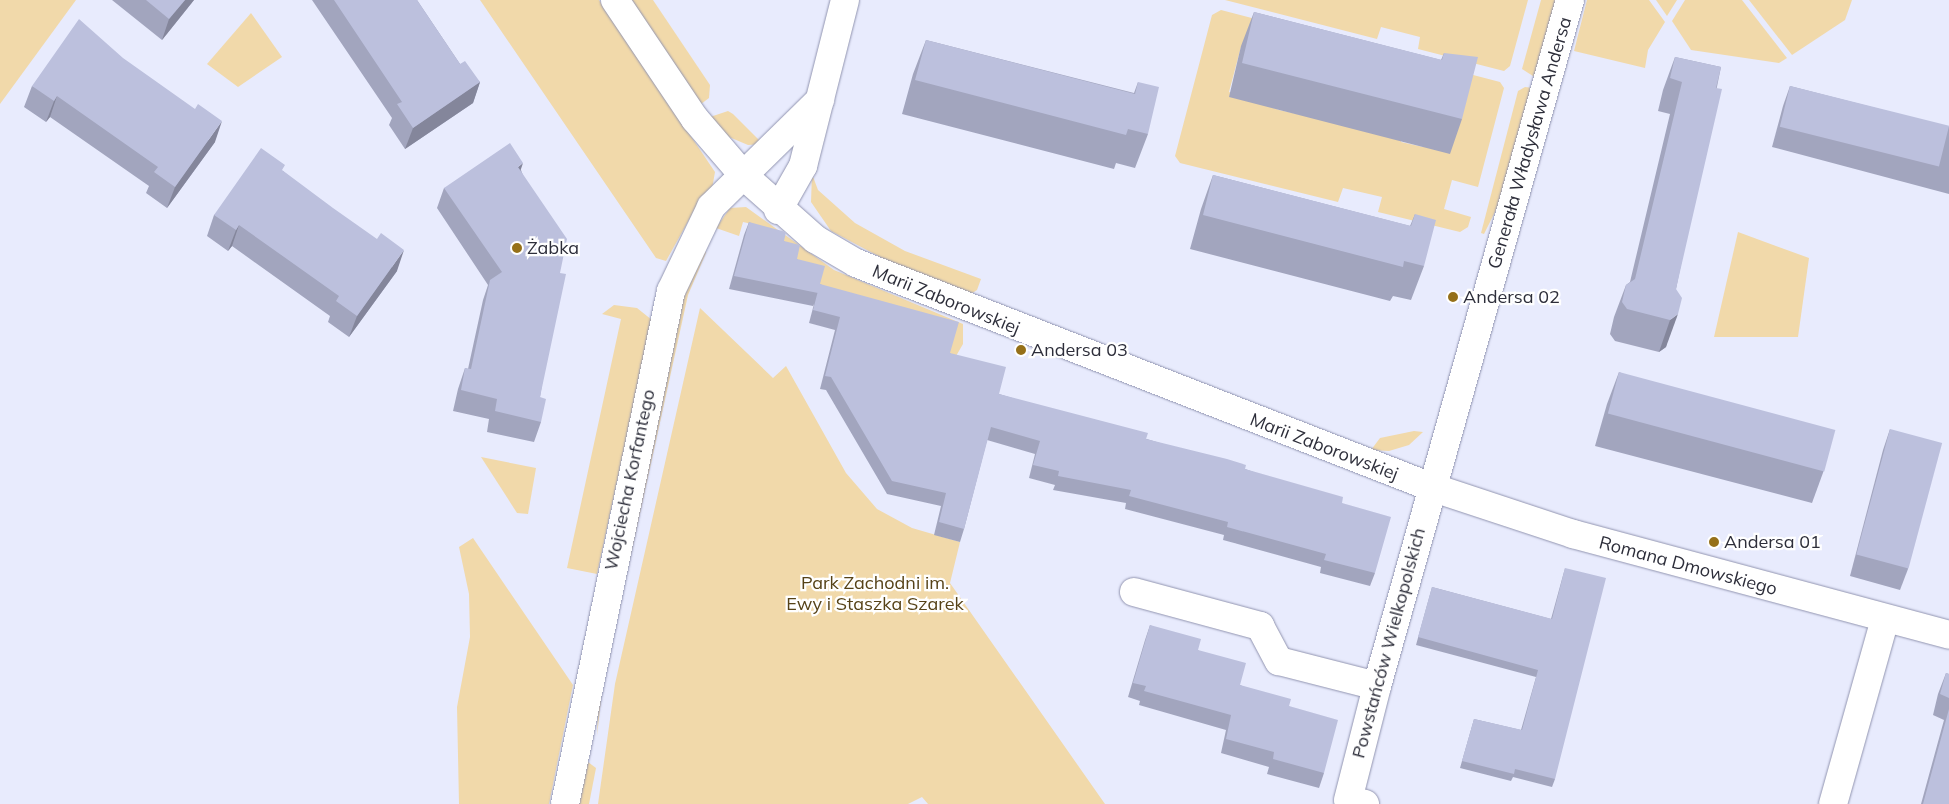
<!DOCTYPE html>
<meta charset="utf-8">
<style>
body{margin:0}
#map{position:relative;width:1949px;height:804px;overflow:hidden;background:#e8ebfd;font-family:Mulish,sans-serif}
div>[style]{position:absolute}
.green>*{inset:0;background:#f1d9aa}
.roads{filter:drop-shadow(0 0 1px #9194b0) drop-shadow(0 0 1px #9194b0)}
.street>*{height:28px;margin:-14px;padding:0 14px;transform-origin:14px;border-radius:14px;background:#fff}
.secondary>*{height:28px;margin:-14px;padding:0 14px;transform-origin:14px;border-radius:14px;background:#fff}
.wall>*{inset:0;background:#a2a5be}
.shaded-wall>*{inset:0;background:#84869b}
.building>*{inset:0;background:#bcc0dd;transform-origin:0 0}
.dots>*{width:14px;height:14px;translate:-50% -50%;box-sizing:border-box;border:2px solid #fff;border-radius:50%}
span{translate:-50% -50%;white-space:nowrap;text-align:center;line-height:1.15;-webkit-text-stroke:4.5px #fff;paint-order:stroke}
.street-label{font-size:18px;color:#2d2e3a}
.poi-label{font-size:18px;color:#2d2e3a}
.left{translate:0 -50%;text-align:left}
.park-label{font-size:18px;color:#564217}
</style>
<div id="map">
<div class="green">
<i style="clip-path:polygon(0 0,76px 0,0 104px)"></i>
<i style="clip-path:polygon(480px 0,599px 0,715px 172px,712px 189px,700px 200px,666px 261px,656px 258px)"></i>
<i style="clip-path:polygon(631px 0,653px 0,710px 85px,709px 98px,701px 104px)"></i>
<i style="clip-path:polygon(1225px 0,1528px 0,1510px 66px,1504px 71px,1418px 49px,1420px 37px,1381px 27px,1377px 39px)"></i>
<i style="clip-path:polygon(1541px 0,1556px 0,1536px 78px,1522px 69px)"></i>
<i style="clip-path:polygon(1587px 0,1649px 0,1665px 22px,1648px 50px,1645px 68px,1574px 51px)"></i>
<i style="clip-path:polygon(1656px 0,1677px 0,1667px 16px)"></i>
<i style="clip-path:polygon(1685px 0,1742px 0,1787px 58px,1779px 63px,1691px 50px,1672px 21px)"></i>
<i style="clip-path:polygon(1749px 0,1852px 0,1845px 20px,1792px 55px)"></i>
<i style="clip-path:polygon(1221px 10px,1271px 23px,1241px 47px,1229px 92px,1279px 110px,1402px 137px,1401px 142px,1423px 147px,1454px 70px,1500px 82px,1504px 88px,1478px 187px,1452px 180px,1444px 209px,1471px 217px,1468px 227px,1460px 232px,1378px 212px,1382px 197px,1343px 188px,1338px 202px,1180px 163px,1175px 156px,1212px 15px)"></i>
<i style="clip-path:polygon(251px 13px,282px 57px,238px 87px,207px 64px)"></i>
<i style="clip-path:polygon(1525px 87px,1533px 88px,1505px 192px,1484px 234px,1481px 233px,1518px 91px)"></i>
<i style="clip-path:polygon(728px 111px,733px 114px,763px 144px,748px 145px,729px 137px,710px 117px)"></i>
<i style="clip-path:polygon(812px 174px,818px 190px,855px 223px,905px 251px,981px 279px,977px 290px,971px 294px,897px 266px,831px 231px,811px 202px)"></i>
<i style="clip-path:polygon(746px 207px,834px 270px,963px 324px,963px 344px,952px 363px,815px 298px,761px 226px,743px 222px,739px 236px,716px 228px,730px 208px)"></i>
<i style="clip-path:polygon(1738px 232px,1809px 258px,1798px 337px,1714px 337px)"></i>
<i style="clip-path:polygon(704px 247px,706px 253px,688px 295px,603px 682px,597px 736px,599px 683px,684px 293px)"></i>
<i style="clip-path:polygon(614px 305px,637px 308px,652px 320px,597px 574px,567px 568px,621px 319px,602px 314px)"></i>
<i style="clip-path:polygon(700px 308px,773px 378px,786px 366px,846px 473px,877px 509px,912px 528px,960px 542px,950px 583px,1105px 804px,928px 804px,922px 797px,908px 804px,598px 804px,615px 684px)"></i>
<i style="clip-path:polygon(1414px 431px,1423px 432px,1409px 445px,1389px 451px,1371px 450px,1380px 438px)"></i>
<i style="clip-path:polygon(481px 457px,536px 468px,528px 514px,517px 513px)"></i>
<i style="clip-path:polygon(473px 538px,573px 685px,549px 804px,459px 804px,457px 707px,470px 637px,469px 594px,459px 547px)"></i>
<i style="clip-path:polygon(588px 762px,596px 768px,589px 804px,579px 804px)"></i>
</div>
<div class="roads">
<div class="street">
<i style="left:778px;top:210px;width:51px;rotate:-60.4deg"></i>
<i style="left:803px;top:166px;width:171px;rotate:-75.8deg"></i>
<i style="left:1134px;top:592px;width:131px;rotate:15.1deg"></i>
<i style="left:1260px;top:626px;width:40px;rotate:62deg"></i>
<i style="left:1279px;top:661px;width:101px;rotate:14.3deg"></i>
<i style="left:565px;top:804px;width:524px;rotate:-78.33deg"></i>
<i style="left:671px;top:291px;width:93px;rotate:-64.5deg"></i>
<i style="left:711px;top:207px;width:153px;rotate:-44.5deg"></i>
<i style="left:1365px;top:804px;width:17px;rotate:-167deg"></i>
<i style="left:1348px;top:800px;width:118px;rotate:-75.7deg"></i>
<i style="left:1377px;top:686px;width:713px;rotate:-74.29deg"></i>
<i style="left:1833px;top:804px;width:192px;rotate:-74.3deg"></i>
</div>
<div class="secondary">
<i style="left:615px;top:0;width:143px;rotate:56.1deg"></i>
<i style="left:695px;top:119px;width:75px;rotate:49.3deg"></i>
<i style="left:744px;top:176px;width:95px;rotate:41.6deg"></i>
<i style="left:815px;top:239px;width:48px;rotate:30.3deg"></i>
<i style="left:856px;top:263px;width:617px;rotate:21.28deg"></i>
<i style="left:1431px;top:487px;width:150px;rotate:18.3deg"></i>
<i style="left:1573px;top:534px;width:389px;rotate:15deg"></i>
</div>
</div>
<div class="wall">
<i style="clip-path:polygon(112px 0,194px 0,162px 40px)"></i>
<i style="clip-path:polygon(312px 0,417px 0,460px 64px,480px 82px,473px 103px,405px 149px,389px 125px,392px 118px)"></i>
<i style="clip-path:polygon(1254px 12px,1441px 60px,1444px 53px,1462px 119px,1450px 154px,1229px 97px,1241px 46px)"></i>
<i style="clip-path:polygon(926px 40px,1134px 93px,1138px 82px,1148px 134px,1135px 168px,1116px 163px,1114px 169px,902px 114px,913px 74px)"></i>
<i style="clip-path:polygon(1675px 57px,1721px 67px,1676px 289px,1666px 347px,1659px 352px,1615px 341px,1610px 334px,1614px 317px,1626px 285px,1630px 282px,1670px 114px,1658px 111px,1663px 90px)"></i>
<i style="clip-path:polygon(32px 86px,215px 142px,167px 208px,146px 193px,149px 186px,50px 117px,46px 122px,24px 107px)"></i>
<i style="clip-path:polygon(1790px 86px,1949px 127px,1949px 194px,1772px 147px,1783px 106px)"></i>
<i style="clip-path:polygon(521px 170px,560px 273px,540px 397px,541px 422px,534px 442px,487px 432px,489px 419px,453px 411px,458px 389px,465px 368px,468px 369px,483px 300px,488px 285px,437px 208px,444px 188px)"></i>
<i style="clip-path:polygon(283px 171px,397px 271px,349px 337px,328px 322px,330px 316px,232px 246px,228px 251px,207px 236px,214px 215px)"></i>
<i style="clip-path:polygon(1213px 175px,1410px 226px,1415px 214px,1424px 266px,1411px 300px,1393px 296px,1390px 301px,1190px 249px,1201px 209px)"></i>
<i style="clip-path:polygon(749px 222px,784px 241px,797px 259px,820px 284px,950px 353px,999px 394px,1245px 469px,1342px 503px,1375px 573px,1370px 586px,1320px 573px,1321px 567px,1223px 540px,1224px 535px,1125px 509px,1126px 503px,1053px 490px,1055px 485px,1029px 478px,1035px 454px,987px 440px,964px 529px,960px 542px,934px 535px,941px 506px,887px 494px,826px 390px,820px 389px,835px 330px,809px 323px,814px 304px,813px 306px,729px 289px,744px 235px)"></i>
<i style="clip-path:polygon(1619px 372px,1824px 470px,1812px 503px,1595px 446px,1607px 404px)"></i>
<i style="clip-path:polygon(1890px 429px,1908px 569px,1900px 590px,1850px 576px,1883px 450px)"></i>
<i style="clip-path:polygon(1565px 568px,1555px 779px,1552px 787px,1513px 777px,1511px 781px,1460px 768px,1474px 719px,1521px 730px,1536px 677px,1416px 645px,1432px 587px,1551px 619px)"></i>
<i style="clip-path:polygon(1150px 625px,1198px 650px,1240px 685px,1289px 706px,1324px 773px,1319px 788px,1267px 774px,1269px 767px,1221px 753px,1226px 730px,1139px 705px,1140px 701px,1128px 697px,1145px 640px)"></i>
<i style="clip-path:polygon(1946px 673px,1949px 674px,1949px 804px,1921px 804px,1944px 720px,1933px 715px,1938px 694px)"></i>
</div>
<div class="shaded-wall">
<i style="clip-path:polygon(185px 0,194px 0,162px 40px,169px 19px)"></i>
<i style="clip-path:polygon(480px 82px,473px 103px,405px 149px,413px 128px)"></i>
<i style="clip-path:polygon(57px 96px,50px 117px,46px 122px,54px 101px)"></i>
<i style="clip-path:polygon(222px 121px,215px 142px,167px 208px,175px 187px)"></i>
<i style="clip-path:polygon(523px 163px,516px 184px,518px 167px)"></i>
<i style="clip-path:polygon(239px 225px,232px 246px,228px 251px,236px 230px)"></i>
<i style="clip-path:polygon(404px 250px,397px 271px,349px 337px,357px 316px)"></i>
<i style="clip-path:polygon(1678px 314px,1666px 347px,1659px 352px,1670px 320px)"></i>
</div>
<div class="building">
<i style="clip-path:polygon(146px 0,185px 0,169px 19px)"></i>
<i style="clip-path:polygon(334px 0,417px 0,460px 64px,465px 61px,480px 82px,413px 128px,397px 104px,402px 102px)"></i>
<i style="clip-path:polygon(1254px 12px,1442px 60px,1444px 53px,1478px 57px,1462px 119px,1242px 63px)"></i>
<i style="clip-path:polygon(79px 19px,123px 58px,195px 109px,198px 104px,222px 121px,175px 187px,154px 172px,158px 167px,57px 96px,54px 101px,32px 86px)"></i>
<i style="clip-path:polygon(926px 40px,1135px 94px,1138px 82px,1159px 87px,1148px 134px,1128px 129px,1126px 135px,915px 80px)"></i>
<i style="clip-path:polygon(1675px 57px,1721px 67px,1716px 88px,1722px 89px,1676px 289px,1682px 298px,1678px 314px,1670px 320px,1627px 309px,1622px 302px,1626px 285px,1635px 279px,1682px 82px,1670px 78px)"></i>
<i style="left:1790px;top:86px;width:164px;height:42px;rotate:14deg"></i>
<i style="clip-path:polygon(510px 143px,523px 163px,518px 167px,567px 239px,560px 273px,566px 274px,540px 397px,546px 399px,541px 422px,495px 411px,497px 399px,461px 390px,465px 368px,471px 369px,490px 280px,502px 272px,444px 188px)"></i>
<i style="clip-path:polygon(261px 148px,285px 165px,282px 170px,333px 208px,377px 239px,381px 233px,404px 250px,357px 316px,336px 301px,339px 296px,239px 225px,236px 230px,214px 215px)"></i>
<i style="clip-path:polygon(1213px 175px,1411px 226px,1415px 214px,1436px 220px,1424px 266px,1404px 261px,1403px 267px,1203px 215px)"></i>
<i style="clip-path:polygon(749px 222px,786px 232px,784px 241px,800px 245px,797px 259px,825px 266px,820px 284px,959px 322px,950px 353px,1006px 367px,999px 394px,1148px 433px,1146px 439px,1227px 459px,1246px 465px,1245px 469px,1343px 497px,1342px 503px,1391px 517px,1375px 573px,1324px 560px,1326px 554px,1227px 527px,1228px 522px,1129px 496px,1131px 490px,1058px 476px,1059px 471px,1033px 465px,1040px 441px,991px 427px,964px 529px,939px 522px,946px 493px,892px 481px,831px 377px,825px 376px,840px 317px,813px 310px,819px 287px,818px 293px,734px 276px)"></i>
<i style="left:1619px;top:372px;width:224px;height:43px;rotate:15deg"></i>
<i style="left:1890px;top:429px;width:54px;height:130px;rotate:15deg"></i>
<i style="clip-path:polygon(1565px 568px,1606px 578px,1555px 779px,1515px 769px,1514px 774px,1462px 761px,1474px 719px,1522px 730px,1538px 670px,1418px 637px,1432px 587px,1552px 619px)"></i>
<i style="clip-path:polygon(1150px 625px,1201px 639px,1198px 650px,1246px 663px,1240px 685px,1291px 699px,1289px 706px,1338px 720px,1324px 773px,1273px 759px,1274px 752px,1226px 739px,1231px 715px,1144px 691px,1146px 686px,1133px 683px)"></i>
<i style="clip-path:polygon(1946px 673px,1949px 674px,1949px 698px,1940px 694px)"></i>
<i style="clip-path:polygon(1949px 709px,1949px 804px,1923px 804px)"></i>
</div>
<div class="dots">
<i style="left:517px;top:248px;background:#957019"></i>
<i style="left:1453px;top:297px;background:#957019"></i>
<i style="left:1021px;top:350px;background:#957019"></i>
<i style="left:1714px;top:542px;background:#957019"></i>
</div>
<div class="street-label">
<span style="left:1530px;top:143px;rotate:-74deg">Generała Władysława Andersa</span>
<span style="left:946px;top:300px;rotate:22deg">Marii Zaborowskiej</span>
<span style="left:1324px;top:447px;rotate:21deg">Marii Zaborowskiej</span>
<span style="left:630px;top:480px;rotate:-78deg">Wojciecha Korfantego</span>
<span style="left:1688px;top:566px;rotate:15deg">Romana Dmowskiego</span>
<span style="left:1389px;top:643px;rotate:-75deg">Powstańców Wielkopolskich</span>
</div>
<div class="poi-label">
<span class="left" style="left:527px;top:248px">Żabka</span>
<span class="left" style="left:1463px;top:297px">Andersa 02</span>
<span class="left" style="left:1031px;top:350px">Andersa 03</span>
<span class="left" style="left:1724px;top:542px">Andersa 01</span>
</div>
<div class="park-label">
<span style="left:875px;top:594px">Park Zachodni im.<br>Ewy i Staszka Szarek</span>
</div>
</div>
